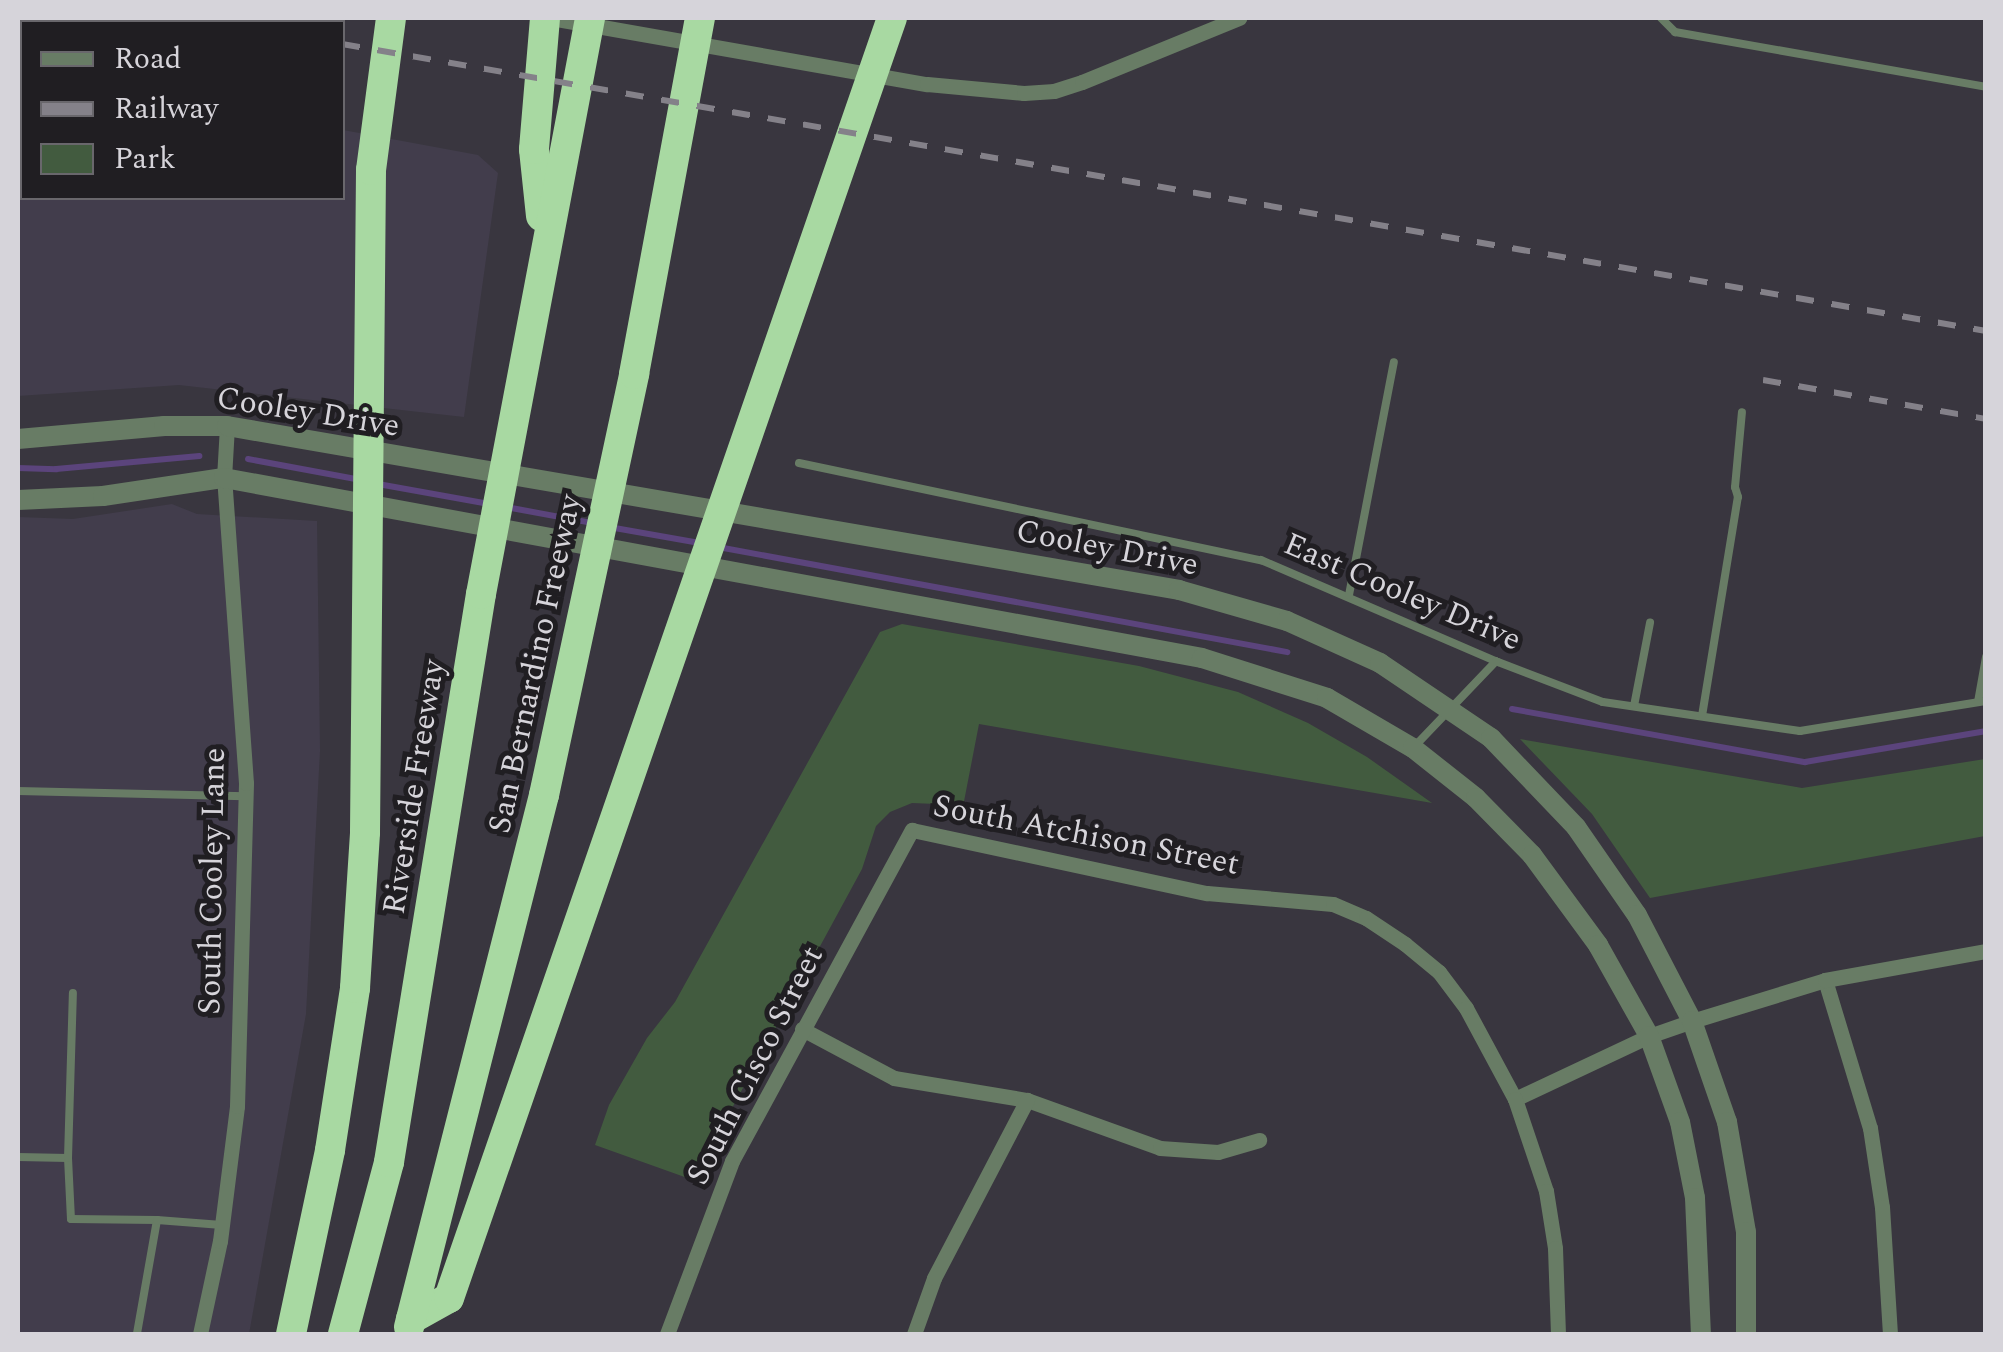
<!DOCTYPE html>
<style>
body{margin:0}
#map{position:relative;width:2003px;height:1352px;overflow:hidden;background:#39363f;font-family:Spectral,serif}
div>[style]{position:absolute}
.built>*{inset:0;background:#423d4c}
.green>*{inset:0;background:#425b3f}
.stream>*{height:6px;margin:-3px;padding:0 3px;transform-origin:3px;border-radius:3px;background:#5b447c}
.service>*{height:8px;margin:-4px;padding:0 4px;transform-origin:4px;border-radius:4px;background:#687c65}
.minor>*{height:15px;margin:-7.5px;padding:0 7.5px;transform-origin:7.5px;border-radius:7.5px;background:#687c65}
.tertiary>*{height:20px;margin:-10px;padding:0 10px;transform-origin:10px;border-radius:10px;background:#687c65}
.motorway>*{height:30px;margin:-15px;padding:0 15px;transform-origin:15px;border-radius:15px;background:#a8d9a2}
.rail>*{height:6px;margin-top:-3px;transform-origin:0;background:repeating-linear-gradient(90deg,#848189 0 18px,transparent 0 36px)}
span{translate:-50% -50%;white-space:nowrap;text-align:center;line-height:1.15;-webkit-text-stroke:10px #201e22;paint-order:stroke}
.street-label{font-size:32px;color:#d6d4da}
.frame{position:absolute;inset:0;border:20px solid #d6d4da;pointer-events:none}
.legend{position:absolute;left:20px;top:20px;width:325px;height:180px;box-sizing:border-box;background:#201e22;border:2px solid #69676c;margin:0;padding:12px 18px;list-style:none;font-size:30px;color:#d6d4da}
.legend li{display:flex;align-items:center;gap:20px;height:50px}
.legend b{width:50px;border:2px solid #69676c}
</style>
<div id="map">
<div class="built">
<i style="clip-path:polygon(18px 66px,22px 67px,22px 198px,342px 198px,343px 130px,478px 155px,498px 173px,464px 417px,179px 385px,18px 396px)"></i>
<i style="clip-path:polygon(172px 504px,197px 514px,317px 521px,320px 751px,306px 1014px,249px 1334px,18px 1334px,18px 517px,73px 519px)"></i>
</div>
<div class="green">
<i style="clip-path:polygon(902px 624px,1139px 666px,1238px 692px,1308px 723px,1367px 757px,1432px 803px,979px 724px,961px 817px,936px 804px,912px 803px,890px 812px,876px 826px,862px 869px,693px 1180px,595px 1145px,609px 1105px,647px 1038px,675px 1002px,880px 632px)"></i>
<i style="clip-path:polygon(1520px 739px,1802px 788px,1985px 759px,1985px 836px,1650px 898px,1592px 814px)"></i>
</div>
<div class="stream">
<i style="left:248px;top:459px;width:115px;rotate:10.5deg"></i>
<i style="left:18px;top:468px;width:38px;rotate:2deg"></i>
<i style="left:56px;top:469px;width:144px;rotate:-5.2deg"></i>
<i style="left:378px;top:484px;width:113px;rotate:10.2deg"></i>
<i style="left:506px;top:507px;width:87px;rotate:10.5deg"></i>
<i style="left:609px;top:527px;width:92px;rotate:10deg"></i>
<i style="left:718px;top:547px;width:579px;rotate:10.46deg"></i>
<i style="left:1512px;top:709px;width:298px;rotate:10.3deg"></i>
<i style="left:1805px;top:762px;width:184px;rotate:-9.7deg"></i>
</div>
<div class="service">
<i style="left:1661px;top:18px;width:20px;rotate:45deg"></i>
<i style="left:1675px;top:32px;width:316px;rotate:10deg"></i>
<i style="left:799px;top:463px;width:472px;rotate:11.9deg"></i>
<i style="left:1261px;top:560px;width:258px;rotate:23.3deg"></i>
<i style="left:1498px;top:662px;width:112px;rotate:20.9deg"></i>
<i style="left:1603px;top:702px;width:199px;rotate:8.4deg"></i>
<i style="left:1800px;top:731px;width:188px;rotate:-9.2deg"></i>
<i style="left:1349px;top:595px;width:237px;rotate:-79.1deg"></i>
<i style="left:1978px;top:702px;width:46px;rotate:-79.9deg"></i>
<i style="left:1634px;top:706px;width:85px;rotate:-79.1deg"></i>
<i style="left:1702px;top:716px;width:222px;rotate:-80.7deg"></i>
<i style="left:1738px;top:497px;width:10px;rotate:-107deg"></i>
<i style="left:1735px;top:487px;width:75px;rotate:-84.7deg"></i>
<i style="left:1413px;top:748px;width:120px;rotate:-46.3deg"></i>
<i style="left:18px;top:791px;width:227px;rotate:1.3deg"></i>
<i style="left:18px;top:1157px;width:50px;rotate:1.1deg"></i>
<i style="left:68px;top:1158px;width:61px;rotate:87.2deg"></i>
<i style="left:71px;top:1219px;width:86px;rotate:0.7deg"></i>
<i style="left:157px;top:1220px;width:116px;rotate:100deg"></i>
<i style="left:68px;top:1158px;width:165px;rotate:-88.3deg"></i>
<i style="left:157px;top:1220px;width:65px;rotate:4.4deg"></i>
</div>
<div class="minor">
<i style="left:551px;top:18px;width:382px;rotate:10deg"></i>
<i style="left:927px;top:84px;width:97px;rotate:5.3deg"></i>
<i style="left:1024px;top:93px;width:30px;rotate:-4deg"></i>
<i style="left:1054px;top:91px;width:29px;rotate:-18deg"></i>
<i style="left:1082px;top:82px;width:170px;rotate:-22.2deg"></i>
<i style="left:1825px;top:980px;width:155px;rotate:73.1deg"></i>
<i style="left:1870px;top:1128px;width:80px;rotate:81.4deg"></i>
<i style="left:1882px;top:1207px;width:127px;rotate:86.4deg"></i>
<i style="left:802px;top:1029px;width:104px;rotate:28deg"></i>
<i style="left:894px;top:1078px;width:135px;rotate:9.4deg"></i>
<i style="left:1027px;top:1100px;width:141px;rotate:19.8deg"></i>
<i style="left:1160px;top:1148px;width:58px;rotate:3.9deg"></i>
<i style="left:1218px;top:1152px;width:43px;rotate:-16.3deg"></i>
<i style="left:1515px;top:1099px;width:148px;rotate:-25.2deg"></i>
<i style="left:1649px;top:1036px;width:46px;rotate:-19.2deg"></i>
<i style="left:1692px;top:1021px;width:139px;rotate:-17.1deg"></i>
<i style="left:1825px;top:980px;width:164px;rotate:-10.2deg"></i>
<i style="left:200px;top:1334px;width:95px;rotate:-77.9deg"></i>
<i style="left:220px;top:1241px;width:136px;rotate:-82.8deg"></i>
<i style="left:237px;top:1106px;width:323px;rotate:-88.4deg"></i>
<i style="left:246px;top:783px;width:306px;rotate:-94.1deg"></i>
<i style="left:224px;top:478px;width:52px;rotate:-86.7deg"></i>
<i style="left:667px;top:1334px;width:185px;rotate:-69.4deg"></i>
<i style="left:732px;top:1161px;width:377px;rotate:-61.5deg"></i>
<i style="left:912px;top:830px;width:302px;rotate:12.1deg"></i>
<i style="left:1207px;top:893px;width:126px;rotate:5deg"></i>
<i style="left:1333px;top:904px;width:36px;rotate:23deg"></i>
<i style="left:1366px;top:918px;width:47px;rotate:33.7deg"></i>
<i style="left:1405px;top:944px;width:44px;rotate:39.5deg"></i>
<i style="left:1439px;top:972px;width:45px;rotate:53.1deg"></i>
<i style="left:1466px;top:1008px;width:103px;rotate:61.7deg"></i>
<i style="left:1515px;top:1099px;width:97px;rotate:71.4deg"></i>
<i style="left:1546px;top:1191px;width:58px;rotate:81deg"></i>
<i style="left:1555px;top:1248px;width:86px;rotate:88deg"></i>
<i style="left:914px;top:1334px;width:59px;rotate:-70.3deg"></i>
<i style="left:934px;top:1278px;width:201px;rotate:-62.4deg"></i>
</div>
<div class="tertiary">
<i style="left:18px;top:439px;width:147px;rotate:-5.1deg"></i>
<i style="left:164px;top:426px;width:63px"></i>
<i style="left:227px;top:426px;width:966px;rotate:9.77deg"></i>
<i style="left:1179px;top:590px;width:112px;rotate:16deg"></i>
<i style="left:1287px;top:621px;width:102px;rotate:24.3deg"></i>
<i style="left:1380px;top:663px;width:134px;rotate:34deg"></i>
<i style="left:1491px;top:738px;width:123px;rotate:46.3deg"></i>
<i style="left:1576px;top:827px;width:107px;rotate:55.3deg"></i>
<i style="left:1637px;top:915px;width:119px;rotate:62.6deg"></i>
<i style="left:1692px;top:1021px;width:107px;rotate:70.9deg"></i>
<i style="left:1727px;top:1122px;width:112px;rotate:80.2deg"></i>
<i style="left:1746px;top:1232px;width:102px;rotate:90deg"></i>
<i style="left:18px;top:500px;width:85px;rotate:-2.7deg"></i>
<i style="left:103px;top:496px;width:122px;rotate:-8.5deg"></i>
<i style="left:224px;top:478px;width:994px;rotate:10.43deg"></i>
<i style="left:1202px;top:658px;width:131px;rotate:17.7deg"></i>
<i style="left:1327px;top:698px;width:99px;rotate:30.2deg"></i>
<i style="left:1413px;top:748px;width:80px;rotate:38.4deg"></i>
<i style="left:1476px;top:798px;width:80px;rotate:45.5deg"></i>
<i style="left:1532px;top:855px;width:112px;rotate:53.7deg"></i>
<i style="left:1598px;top:945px;width:104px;rotate:60.7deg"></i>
<i style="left:1649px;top:1036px;width:91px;rotate:70.2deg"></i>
<i style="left:1680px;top:1122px;width:77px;rotate:78.8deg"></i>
<i style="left:1695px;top:1198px;width:136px;rotate:87.5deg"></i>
</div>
<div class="motorway">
<i style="left:541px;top:216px;width:67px;rotate:-96deg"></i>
<i style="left:534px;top:149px;width:131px;rotate:-85.2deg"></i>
<i style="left:411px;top:1319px;width:43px;rotate:-28.9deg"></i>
<i style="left:449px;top:1298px;width:1354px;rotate:-70.91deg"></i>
<i style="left:409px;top:1327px;width:549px;rotate:-75.76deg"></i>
<i style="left:544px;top:795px;width:431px;rotate:-77.9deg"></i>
<i style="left:634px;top:374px;width:362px;rotate:-79.5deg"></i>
<i style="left:291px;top:1334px;width:188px;rotate:-78deg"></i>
<i style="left:330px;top:1150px;width:164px;rotate:-81.2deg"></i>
<i style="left:355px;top:988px;width:156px;rotate:-86.3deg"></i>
<i style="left:365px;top:832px;width:662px;rotate:-89.48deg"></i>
<i style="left:371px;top:170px;width:153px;rotate:-82.5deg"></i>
<i style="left:343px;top:1334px;width:178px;rotate:-75deg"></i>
<i style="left:389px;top:1162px;width:575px;rotate:-80.8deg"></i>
<i style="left:481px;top:594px;width:586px;rotate:-79.28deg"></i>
</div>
<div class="rail">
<i style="left:191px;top:18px;width:29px;rotate:8deg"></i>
<i style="left:261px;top:18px;width:29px;rotate:8deg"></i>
<i style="left:342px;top:44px;width:1669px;rotate:9.9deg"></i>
<i style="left:18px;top:77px;width:4px;rotate:14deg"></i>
<i style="left:1763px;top:380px;width:226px;rotate:9.9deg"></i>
</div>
<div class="street-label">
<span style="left:308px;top:413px;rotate:9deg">Cooley Drive</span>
<span style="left:1107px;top:549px;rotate:11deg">Cooley Drive</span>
<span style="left:1402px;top:593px;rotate:23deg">East Cooley Drive</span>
<span style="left:536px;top:664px;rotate:-78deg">San Bernardino Freeway</span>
<span style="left:415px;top:787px;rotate:-81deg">Riverside Freeway</span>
<span style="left:1086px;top:836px;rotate:11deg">South Atchison Street</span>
<span style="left:213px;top:881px;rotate:-89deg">South Cooley Lane</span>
<span style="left:756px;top:1066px;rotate:-63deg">South Cisco Street</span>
</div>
<div class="frame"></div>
<ul class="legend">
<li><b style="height:12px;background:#687c65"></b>Road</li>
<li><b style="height:12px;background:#848189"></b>Railway</li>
<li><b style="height:28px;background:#425b3f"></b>Park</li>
</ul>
</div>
